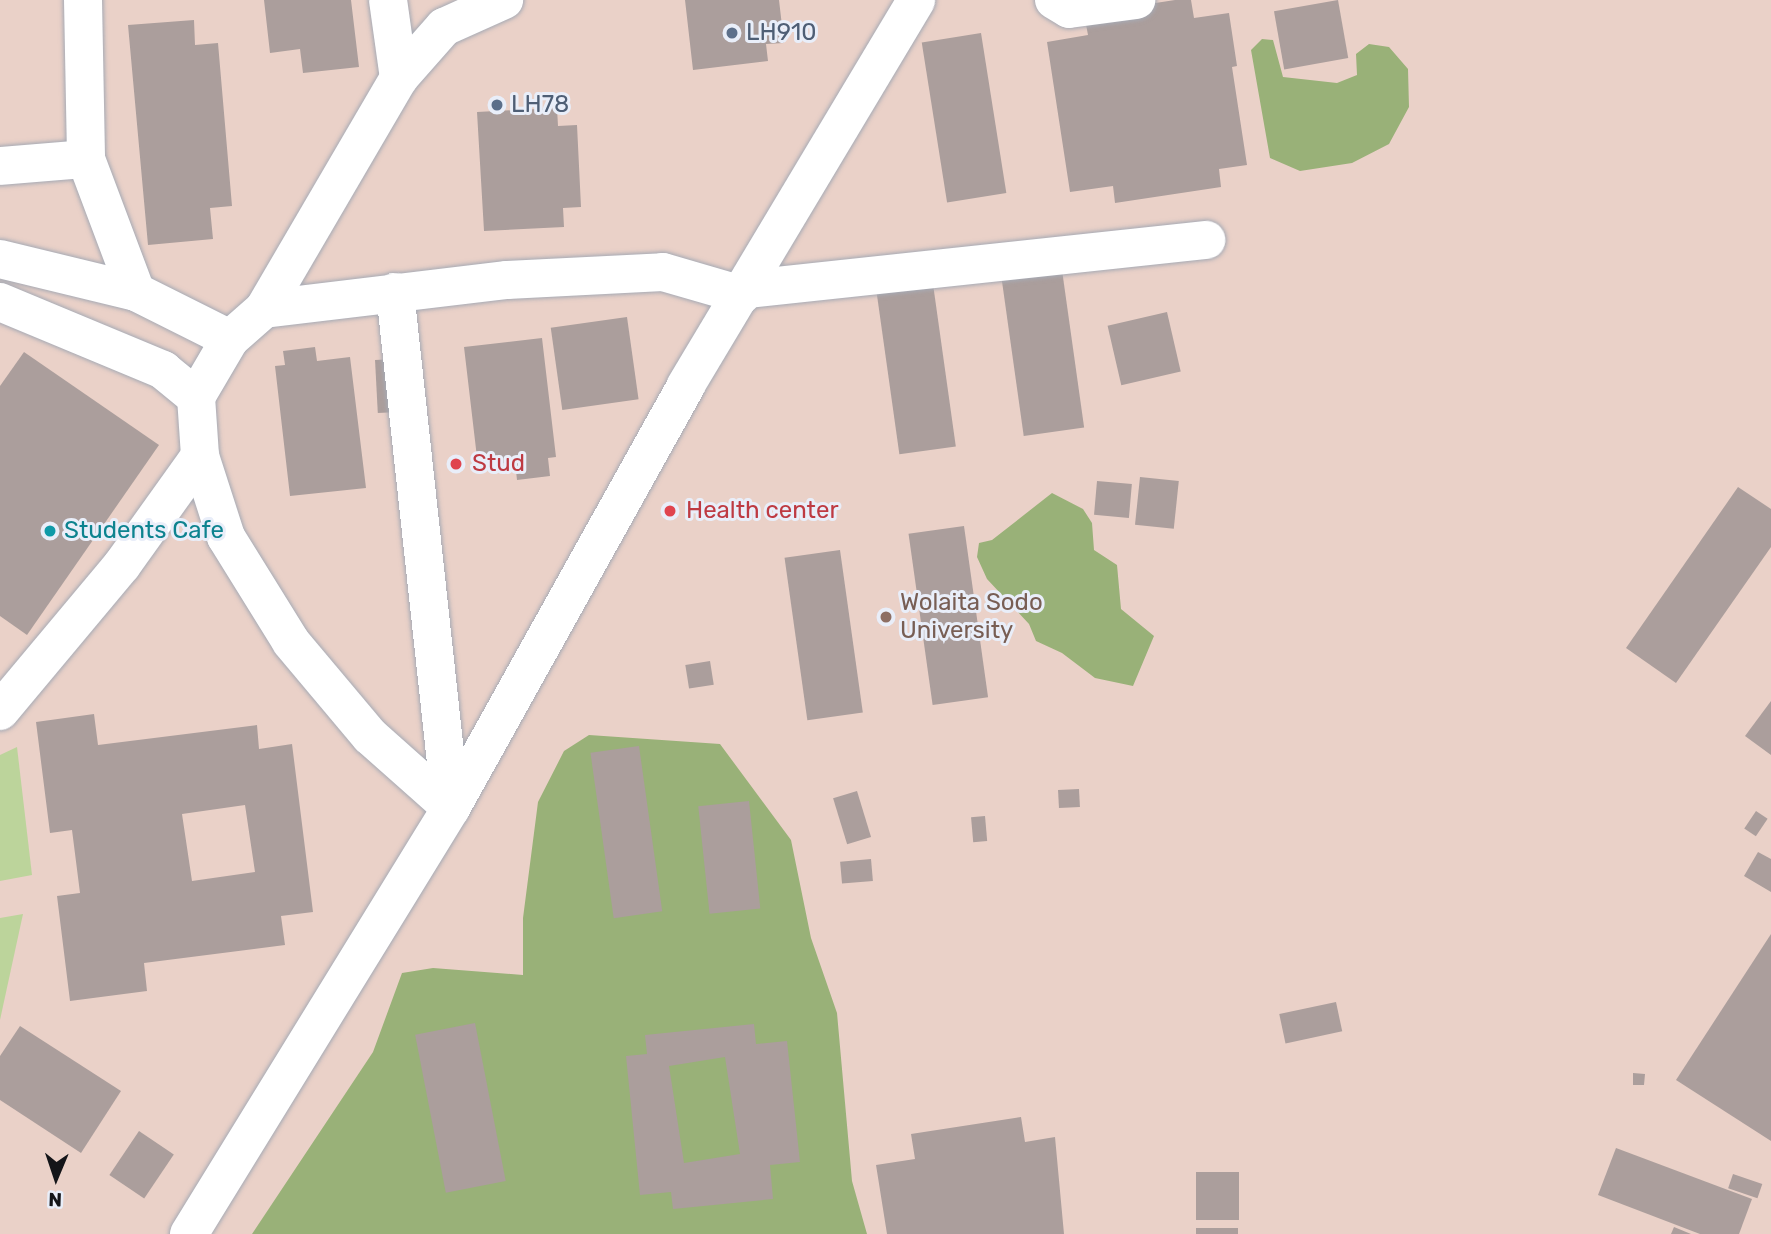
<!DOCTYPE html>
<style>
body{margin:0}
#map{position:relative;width:1771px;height:1234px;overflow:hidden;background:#dce1ec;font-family:Rubik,sans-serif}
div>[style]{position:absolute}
.education>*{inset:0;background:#ead1c8;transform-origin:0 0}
.green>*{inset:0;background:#bcd49b}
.forest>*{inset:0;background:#99b178}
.building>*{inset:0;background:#ab9e9c;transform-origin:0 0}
.roads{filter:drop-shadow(0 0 2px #a6aab4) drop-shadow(0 0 2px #a6aab4)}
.minor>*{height:38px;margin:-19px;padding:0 19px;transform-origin:19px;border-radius:19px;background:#fff}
.dots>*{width:19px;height:19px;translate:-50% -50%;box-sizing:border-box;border:4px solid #e9eef9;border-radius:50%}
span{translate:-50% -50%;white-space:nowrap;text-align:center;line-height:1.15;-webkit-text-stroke:6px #e9eef9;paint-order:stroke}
.service-label{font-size:24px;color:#4e5e75}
.left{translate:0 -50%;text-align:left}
.health-label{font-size:24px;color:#be3a42}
.culture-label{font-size:24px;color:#0d838f}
.education-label{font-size:24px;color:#785e54}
.north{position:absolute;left:21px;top:1143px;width:70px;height:70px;-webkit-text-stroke:5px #e9eef9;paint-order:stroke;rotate:182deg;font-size:19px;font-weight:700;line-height:28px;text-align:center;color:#141519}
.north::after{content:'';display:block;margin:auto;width:24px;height:32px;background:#141519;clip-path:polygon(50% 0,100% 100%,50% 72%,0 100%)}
</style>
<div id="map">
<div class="education">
<i style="left:0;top:0;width:1771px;height:1234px"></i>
</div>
<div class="green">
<i style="clip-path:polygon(17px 747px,32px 875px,0 881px,0 755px)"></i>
<i style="clip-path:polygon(23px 914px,0 1020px,0 918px)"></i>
</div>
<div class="forest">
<i style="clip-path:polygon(1262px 39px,1273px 40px,1283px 77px,1337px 83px,1357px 75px,1356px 54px,1369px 44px,1389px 47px,1408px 69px,1409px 107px,1389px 144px,1352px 163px,1300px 171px,1270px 158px,1251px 50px)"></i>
<i style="clip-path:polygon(1052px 493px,1083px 509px,1092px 523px,1094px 550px,1117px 565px,1121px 609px,1154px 636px,1133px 686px,1095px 678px,1062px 653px,1036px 641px,1029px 624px,987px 579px,977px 557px,979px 543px,992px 540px)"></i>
<i style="clip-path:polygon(589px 735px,720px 744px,791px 840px,811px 938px,837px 1013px,852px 1181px,867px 1234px,252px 1234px,373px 1052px,402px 973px,433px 968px,523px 975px,523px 918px,538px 802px,564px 751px)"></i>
</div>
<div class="building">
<i style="clip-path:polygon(264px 0,351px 0,359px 67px,303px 73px,300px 49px,270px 53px)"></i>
<i style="clip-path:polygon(685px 0,779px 0,784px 43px,766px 44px,768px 61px,693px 70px)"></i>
<i style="clip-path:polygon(1175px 0,1191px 0,1194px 18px,1229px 13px,1237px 66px,1232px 67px,1247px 165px,1219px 169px,1221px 187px,1115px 203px,1113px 186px,1070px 192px,1047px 42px,1088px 35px,1084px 14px)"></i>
<i style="left:1338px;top:0;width:59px;height:65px;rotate:80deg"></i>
<i style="clip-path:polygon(194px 20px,195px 45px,218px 43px,232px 206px,210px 208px,213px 239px,148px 245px,128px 25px)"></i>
<i style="left:981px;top:33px;width:162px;height:60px;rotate:81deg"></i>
<i style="clip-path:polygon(557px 108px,558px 126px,577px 125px,581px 207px,563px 208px,564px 227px,484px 231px,477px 112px)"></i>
<i style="left:1062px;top:270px;width:159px;height:61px;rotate:82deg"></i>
<i style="left:933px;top:284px;width:164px;height:57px;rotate:82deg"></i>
<i style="left:1167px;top:312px;width:61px;height:61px;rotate:77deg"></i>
<i style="left:627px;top:317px;width:83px;height:77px;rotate:82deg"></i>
<i style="clip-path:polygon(542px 338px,556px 457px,548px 458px,550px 476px,517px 480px,515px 462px,478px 466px,464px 347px)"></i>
<i style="clip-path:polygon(315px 347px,317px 361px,350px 357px,366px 488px,290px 496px,275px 366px,285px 365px,283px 351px)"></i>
<i style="clip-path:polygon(24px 352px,159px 445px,27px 635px,0 616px,0 386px)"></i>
<i style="left:395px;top:359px;width:53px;height:20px;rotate:87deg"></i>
<i style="left:1140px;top:477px;width:39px;height:48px;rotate:6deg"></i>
<i style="left:1097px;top:481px;width:35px;height:34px;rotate:5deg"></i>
<i style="clip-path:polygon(1738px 487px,1771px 509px,1771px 547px,1676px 683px,1626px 648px)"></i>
<i style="left:964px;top:526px;width:173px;height:56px;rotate:82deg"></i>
<i style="left:840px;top:550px;width:164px;height:56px;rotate:82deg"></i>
<i style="left:710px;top:661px;width:24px;height:25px;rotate:81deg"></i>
<i style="clip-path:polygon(1771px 701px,1771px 755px,1745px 736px)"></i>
<i style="clip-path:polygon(evenodd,94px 714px,98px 745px,257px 725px,259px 749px,292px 744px,313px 912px,281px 916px,285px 945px,144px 963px,147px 991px,70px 1001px,57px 896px,80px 893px,72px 830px,50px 833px,36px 722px,94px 714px,245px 805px,255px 872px,192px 881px,182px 814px,245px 805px)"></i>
<i style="left:639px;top:746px;width:167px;height:49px;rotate:82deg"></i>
<i style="left:1079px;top:789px;width:18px;height:21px;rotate:87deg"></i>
<i style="left:857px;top:791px;width:48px;height:25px;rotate:73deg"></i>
<i style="left:749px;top:801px;width:108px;height:51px;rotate:84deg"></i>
<i style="left:1756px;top:811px;width:14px;height:21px;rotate:34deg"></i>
<i style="left:985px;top:816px;width:25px;height:14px;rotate:85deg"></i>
<i style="clip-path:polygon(1758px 852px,1771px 859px,1771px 892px,1744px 876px)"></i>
<i style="left:871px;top:859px;width:22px;height:31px;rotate:85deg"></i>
<i style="clip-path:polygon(1771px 934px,1771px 1141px,1676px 1080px)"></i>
<i style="left:1336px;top:1002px;width:30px;height:58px;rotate:78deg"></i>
<i style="left:475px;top:1023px;width:161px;height:61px;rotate:79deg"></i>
<i style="clip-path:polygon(evenodd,754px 1024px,756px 1044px,787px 1041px,800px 1162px,770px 1165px,773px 1199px,673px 1209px,671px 1192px,640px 1195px,626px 1056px,647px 1054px,645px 1035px,754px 1024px,725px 1057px,740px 1154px,684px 1163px,669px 1066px,725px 1057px)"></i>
<i style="clip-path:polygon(20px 1026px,121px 1091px,81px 1153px,0 1100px,0 1056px)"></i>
<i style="clip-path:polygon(1633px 1073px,1645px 1074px,1644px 1085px,1633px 1085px)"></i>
<i style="clip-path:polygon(1021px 1117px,1025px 1142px,1055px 1137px,1064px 1234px,887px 1234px,876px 1165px,915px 1159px,911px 1134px)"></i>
<i style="left:139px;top:1131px;width:42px;height:53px;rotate:34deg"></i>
<i style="clip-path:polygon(1616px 1148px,1752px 1199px,1739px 1234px,1700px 1234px,1598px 1195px)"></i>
<i style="left:1196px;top:1172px;width:43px;height:48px"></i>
<i style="left:1733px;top:1174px;width:31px;height:15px;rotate:19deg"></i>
<i style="clip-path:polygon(1674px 1227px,1691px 1234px,1671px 1234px)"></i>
<i style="left:1196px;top:1228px;width:42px;height:6px"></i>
</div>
<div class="roads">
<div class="minor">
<i style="left:83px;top:0;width:159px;rotate:88.9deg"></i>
<i style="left:86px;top:159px;width:142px;rotate:69.4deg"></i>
<i style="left:388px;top:0;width:79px;rotate:82deg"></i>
<i style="left:1054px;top:0;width:17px;rotate:31deg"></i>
<i style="left:1069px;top:9px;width:68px;rotate:-7.7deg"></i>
<i style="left:0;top:166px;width:86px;rotate:-4.7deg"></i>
<i style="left:0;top:259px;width:140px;rotate:13.6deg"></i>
<i style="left:136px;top:292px;width:105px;rotate:26.6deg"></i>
<i style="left:747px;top:289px;width:462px;rotate:-6.1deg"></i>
<i style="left:395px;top:292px;width:519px;rotate:83.81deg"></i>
<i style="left:0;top:302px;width:177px;rotate:22.6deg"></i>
<i style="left:163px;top:370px;width:43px;rotate:39.3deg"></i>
<i style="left:196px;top:397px;width:59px;rotate:86.1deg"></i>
<i style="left:200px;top:456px;width:85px;rotate:72.2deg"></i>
<i style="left:226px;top:537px;width:123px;rotate:58.2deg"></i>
<i style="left:291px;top:642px;width:123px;rotate:50deg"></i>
<i style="left:370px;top:736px;width:108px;rotate:41.6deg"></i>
<i style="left:264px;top:309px;width:245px;rotate:-6.8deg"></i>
<i style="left:507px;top:280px;width:156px;rotate:-2.9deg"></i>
<i style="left:663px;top:272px;width:82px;rotate:16.2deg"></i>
<i style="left:196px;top:397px;width:67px;rotate:-59.6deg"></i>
<i style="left:230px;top:339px;width:45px;rotate:-41.4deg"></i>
<i style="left:264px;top:309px;width:268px;rotate:-59.7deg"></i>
<i style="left:399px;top:78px;width:68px;rotate:-48.6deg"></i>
<i style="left:444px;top:27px;width:66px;rotate:-24.2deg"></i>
<i style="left:0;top:711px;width:190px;rotate:-50.1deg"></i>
<i style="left:122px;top:565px;width:134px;rotate:-54.4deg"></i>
<i style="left:189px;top:1234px;width:500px;rotate:-58.41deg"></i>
<i style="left:451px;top:808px;width:484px;rotate:-60.9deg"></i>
<i style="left:686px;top:385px;width:448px;rotate:-59.1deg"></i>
</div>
</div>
<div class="dots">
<i style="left:732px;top:33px;background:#5c6f8a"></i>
<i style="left:497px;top:105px;background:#5c6f8a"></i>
<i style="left:456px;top:464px;background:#e0444e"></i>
<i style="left:670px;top:511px;background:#e0444e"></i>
<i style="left:50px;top:531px;background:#0f9aa8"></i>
<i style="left:886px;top:617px;background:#8d6e63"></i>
</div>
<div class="service-label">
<span class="left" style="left:746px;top:33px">LH910</span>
<span class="left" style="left:511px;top:105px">LH78</span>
</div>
<div class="health-label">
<span class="left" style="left:472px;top:464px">Stud</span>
<span class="left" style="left:686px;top:511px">Health center</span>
</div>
<div class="culture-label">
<span class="left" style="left:64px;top:531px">Students Cafe</span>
</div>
<div class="education-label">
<span class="left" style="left:900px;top:617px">Wolaita Sodo<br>University</span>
</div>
<div class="north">N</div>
</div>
